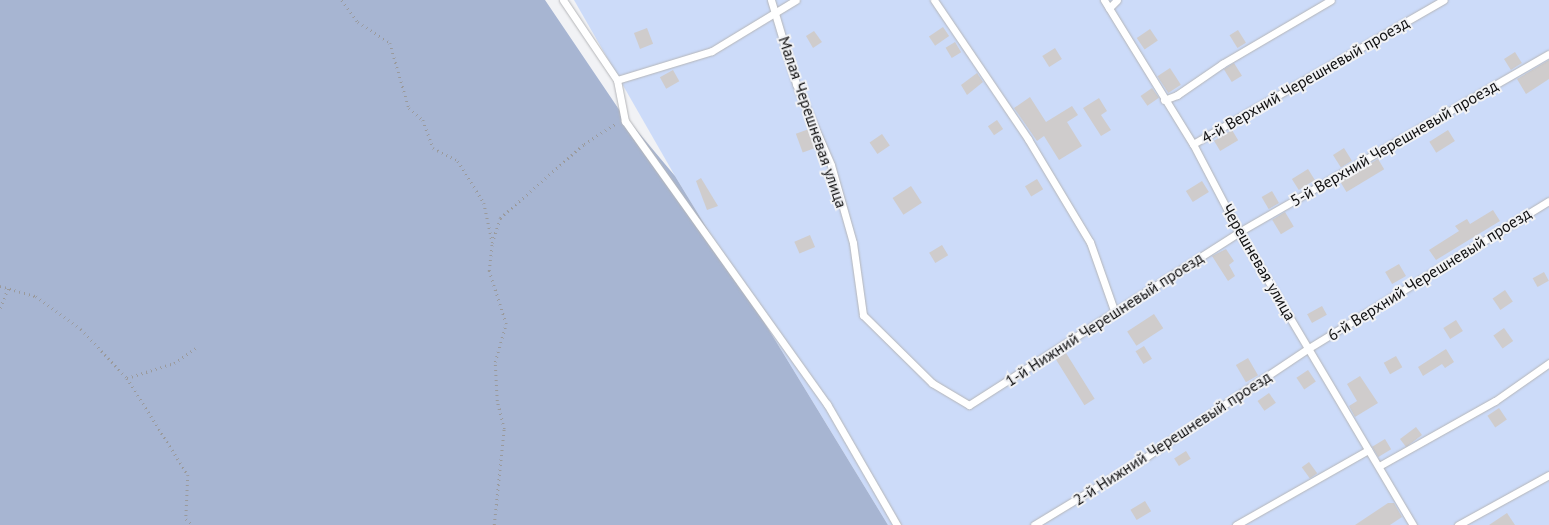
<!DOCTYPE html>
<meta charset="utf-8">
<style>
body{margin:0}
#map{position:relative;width:1549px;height:525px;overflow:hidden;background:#f1f2f5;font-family:"PT Sans",sans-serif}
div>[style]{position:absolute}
.green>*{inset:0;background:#ccdbf9}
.forest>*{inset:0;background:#a7b5d2}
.building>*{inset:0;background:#cfcccc;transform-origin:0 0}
.path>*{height:2.5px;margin-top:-1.25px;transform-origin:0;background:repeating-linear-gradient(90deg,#9a9a9c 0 1px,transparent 0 5px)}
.roads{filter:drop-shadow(0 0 1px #b5b6b9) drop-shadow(0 0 1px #b5b6b9)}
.service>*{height:7px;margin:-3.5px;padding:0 3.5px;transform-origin:3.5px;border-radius:3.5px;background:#fff}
span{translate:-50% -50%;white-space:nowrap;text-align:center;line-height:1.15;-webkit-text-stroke:4px #f1f2f5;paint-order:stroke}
.street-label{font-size:16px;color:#111112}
</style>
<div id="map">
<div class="green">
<i style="clip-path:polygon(574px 0,1549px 0,1549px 525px,888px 525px,675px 176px)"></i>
</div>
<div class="forest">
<i style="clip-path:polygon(0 0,545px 0,618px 108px,675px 176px,888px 525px,0 525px)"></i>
</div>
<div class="building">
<i style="left:943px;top:27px;width:11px;height:17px;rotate:56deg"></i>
<i style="left:647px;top:28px;width:17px;height:14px;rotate:69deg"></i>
<i style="left:1150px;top:29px;width:14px;height:16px;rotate:56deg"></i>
<i style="left:1238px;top:30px;width:15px;height:10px;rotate:58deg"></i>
<i style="clip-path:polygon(814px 31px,822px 42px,813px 48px,806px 36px)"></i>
<i style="left:955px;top:42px;width:12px;height:11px;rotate:59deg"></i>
<i style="left:1055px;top:48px;width:13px;height:15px;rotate:58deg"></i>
<i style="left:1515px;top:52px;width:13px;height:13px;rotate:58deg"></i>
<i style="clip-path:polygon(1549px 60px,1549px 79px,1526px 94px,1517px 79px)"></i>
<i style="left:1234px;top:63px;width:15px;height:12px;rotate:58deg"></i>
<i style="left:1170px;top:68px;width:20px;height:15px;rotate:57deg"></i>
<i style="left:673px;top:70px;width:13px;height:15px;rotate:61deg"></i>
<i style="clip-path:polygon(977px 73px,983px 82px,967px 95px,961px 85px)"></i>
<i style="left:1152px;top:88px;width:12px;height:14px;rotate:55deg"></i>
<i style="clip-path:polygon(1030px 97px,1046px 122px,1072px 106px,1078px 115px,1067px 122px,1082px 146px,1059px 160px,1044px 136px,1037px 141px,1014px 108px)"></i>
<i style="clip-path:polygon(1099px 98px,1107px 111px,1101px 115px,1111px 130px,1101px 136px,1083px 108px)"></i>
<i style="left:997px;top:120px;width:11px;height:11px;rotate:56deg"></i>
<i style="left:809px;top:129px;width:20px;height:14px;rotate:70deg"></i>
<i style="left:1232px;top:130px;width:12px;height:21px;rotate:59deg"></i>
<i style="left:1448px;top:130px;width:13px;height:22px;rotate:58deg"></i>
<i style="left:882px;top:134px;width:14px;height:15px;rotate:56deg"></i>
<i style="left:1344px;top:148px;width:15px;height:13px;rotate:58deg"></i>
<i style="left:1378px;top:159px;width:12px;height:44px;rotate:59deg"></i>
<i style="left:1308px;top:169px;width:13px;height:19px;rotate:58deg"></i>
<i style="clip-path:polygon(701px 178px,718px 206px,707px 210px,696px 181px)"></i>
<i style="left:1037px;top:179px;width:12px;height:14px;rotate:59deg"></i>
<i style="left:1202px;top:181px;width:13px;height:19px;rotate:58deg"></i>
<i style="left:911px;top:186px;width:20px;height:22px;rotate:57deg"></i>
<i style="left:1272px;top:191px;width:14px;height:12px;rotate:60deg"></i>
<i style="clip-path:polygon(1493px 210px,1500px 221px,1436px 260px,1429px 250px,1459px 231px,1455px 226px,1467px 219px,1470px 224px)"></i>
<i style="left:1285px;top:212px;width:17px;height:15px;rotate:59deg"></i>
<i style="left:810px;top:235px;width:13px;height:17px;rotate:67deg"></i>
<i style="left:942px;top:245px;width:12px;height:15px;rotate:59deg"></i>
<i style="clip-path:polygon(1226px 249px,1234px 261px,1229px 265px,1235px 276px,1228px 281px,1212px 256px)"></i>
<i style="left:1399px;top:264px;width:14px;height:16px;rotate:60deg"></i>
<i style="left:1544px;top:272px;width:10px;height:13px;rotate:61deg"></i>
<i style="left:1505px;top:290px;width:14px;height:15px;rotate:56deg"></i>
<i style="left:1322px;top:306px;width:10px;height:17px;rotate:61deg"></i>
<i style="left:1154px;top:314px;width:17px;height:32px;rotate:57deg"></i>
<i style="left:1456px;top:320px;width:13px;height:15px;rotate:58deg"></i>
<i style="left:1504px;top:328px;width:16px;height:13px;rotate:55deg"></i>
<i style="left:1144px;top:346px;width:15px;height:10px;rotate:58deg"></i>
<i style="clip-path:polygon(1446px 349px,1454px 362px,1445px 368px,1442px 364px,1423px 376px,1418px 367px)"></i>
<i style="left:1066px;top:353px;width:54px;height:12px;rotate:58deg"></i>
<i style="left:1396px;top:356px;width:13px;height:14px;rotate:61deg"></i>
<i style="left:1248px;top:358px;width:20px;height:14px;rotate:60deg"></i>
<i style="left:1308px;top:370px;width:14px;height:14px;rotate:56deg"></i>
<i style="clip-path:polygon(1360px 376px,1378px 403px,1355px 417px,1349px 406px,1357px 401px,1347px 384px)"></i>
<i style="left:1269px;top:393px;width:12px;height:14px;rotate:55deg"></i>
<i style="left:1499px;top:408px;width:14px;height:14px;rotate:56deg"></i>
<i style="left:1416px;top:427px;width:10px;height:20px;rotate:53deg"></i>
<i style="left:1385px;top:439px;width:12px;height:15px;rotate:59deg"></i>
<i style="left:1186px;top:451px;width:9px;height:14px;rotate:58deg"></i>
<i style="left:1309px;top:462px;width:14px;height:9px;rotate:54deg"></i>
<i style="left:1145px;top:501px;width:12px;height:17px;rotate:59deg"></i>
<i style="clip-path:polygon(1388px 503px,1394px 503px,1402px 517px,1390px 525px,1355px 525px)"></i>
<i style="clip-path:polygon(1507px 513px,1515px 525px,1489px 525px)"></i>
</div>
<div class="path">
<i style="left:342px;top:0;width:27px;rotate:54deg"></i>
<i style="left:358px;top:22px;width:38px;rotate:33deg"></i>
<i style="left:390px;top:43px;width:68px;rotate:73.7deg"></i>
<i style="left:409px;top:108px;width:18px;rotate:41deg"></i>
<i style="left:423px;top:120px;width:30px;rotate:70deg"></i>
<i style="left:433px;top:148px;width:28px;rotate:27deg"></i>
<i style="left:458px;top:161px;width:49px;rotate:58.2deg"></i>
<i style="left:484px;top:203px;width:40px;rotate:78deg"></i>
<i style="left:0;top:286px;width:37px;rotate:16deg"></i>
<i style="left:36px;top:296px;width:56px;rotate:36.3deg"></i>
<i style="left:81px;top:329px;width:67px;rotate:46.8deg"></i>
<i style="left:127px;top:378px;width:115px;rotate:57.8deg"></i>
<i style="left:188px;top:475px;width:44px;rotate:92.6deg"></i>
<i style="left:186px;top:519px;width:9px;rotate:41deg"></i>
<i style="left:0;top:308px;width:24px;rotate:-68deg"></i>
<i style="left:127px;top:378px;width:49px;rotate:-17.7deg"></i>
<i style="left:174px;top:363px;width:27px;rotate:-34deg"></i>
<i style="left:494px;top:525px;width:97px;rotate:-84.1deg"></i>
<i style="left:504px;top:429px;width:29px;rotate:-104deg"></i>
<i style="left:497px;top:401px;width:39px;rotate:-93deg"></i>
<i style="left:495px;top:362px;width:40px;rotate:-74deg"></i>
<i style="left:506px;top:324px;width:56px;rotate:-107.8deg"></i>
<i style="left:489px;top:271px;width:28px;rotate:-84deg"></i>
<i style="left:492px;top:243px;width:26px;rotate:-72deg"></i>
<i style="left:500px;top:218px;width:112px;rotate:-41.4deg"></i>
<i style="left:584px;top:144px;width:38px;rotate:-33deg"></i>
</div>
<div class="roads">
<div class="service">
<i style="left:563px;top:0;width:97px;rotate:56deg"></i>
<i style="left:617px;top:80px;width:42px;rotate:79deg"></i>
<i style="left:625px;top:121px;width:348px;rotate:54.5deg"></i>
<i style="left:827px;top:404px;width:140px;rotate:60deg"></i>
<i style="left:771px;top:0;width:88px;rotate:73.4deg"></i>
<i style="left:796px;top:84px;width:88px;rotate:66.6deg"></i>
<i style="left:831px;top:165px;width:81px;rotate:74.2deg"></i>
<i style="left:853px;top:243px;width:73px;rotate:82.1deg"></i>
<i style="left:863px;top:315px;width:97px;rotate:44.6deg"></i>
<i style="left:932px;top:383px;width:43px;rotate:30.7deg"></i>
<i style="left:969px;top:405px;width:321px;rotate:-32.6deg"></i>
<i style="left:1239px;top:232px;width:357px;rotate:-29.9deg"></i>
<i style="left:934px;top:0;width:168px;rotate:55.9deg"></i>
<i style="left:1028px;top:139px;width:120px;rotate:59deg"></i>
<i style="left:1090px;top:242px;width:75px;rotate:70.6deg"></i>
<i style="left:1104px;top:0;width:169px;rotate:58.3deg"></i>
<i style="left:1193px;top:144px;width:99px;rotate:62.4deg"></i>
<i style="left:1239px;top:232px;width:341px;rotate:59.3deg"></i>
<i style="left:1109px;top:8px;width:11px;rotate:-45deg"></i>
<i style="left:617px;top:80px;width:99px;rotate:-17deg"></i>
<i style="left:712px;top:51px;width:98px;rotate:-31.3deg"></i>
<i style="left:1164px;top:100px;width:14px;rotate:-21deg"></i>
<i style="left:1177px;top:95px;width:55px;rotate:-34.6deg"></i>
<i style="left:1222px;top:64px;width:126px;rotate:-30.4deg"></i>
<i style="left:1193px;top:144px;width:289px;rotate:-29.9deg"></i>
<i style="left:1379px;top:466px;width:133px;rotate:-29.3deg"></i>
<i style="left:1495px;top:401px;width:66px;rotate:-35.1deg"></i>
<i style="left:1034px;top:525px;width:131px;rotate:-31.3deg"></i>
<i style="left:1146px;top:457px;width:196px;rotate:-33.8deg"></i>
<i style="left:1309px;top:348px;width:281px;rotate:-31.5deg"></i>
<i style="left:1236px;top:525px;width:152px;rotate:-29.6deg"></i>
<i style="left:1458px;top:525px;width:104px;rotate:-28.8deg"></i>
</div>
</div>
<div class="street-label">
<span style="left:1305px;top:80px;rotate:-30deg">4-й Верхний Черешневый проезд</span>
<span style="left:813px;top:122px;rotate:71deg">Малая Черешневая улица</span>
<span style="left:1394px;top:143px;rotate:-30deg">5-й Верхний Черешневый проезд</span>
<span style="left:1259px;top:262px;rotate:60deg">Черешневая улица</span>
<span style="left:1429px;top:274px;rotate:-32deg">6-й Верхний Черешневый проезд</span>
<span style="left:1104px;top:319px;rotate:-33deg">1-й Нижний Черешневый проезд</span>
<span style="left:1172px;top:438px;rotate:-33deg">2-й Нижний Черешневый проезд</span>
</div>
</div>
